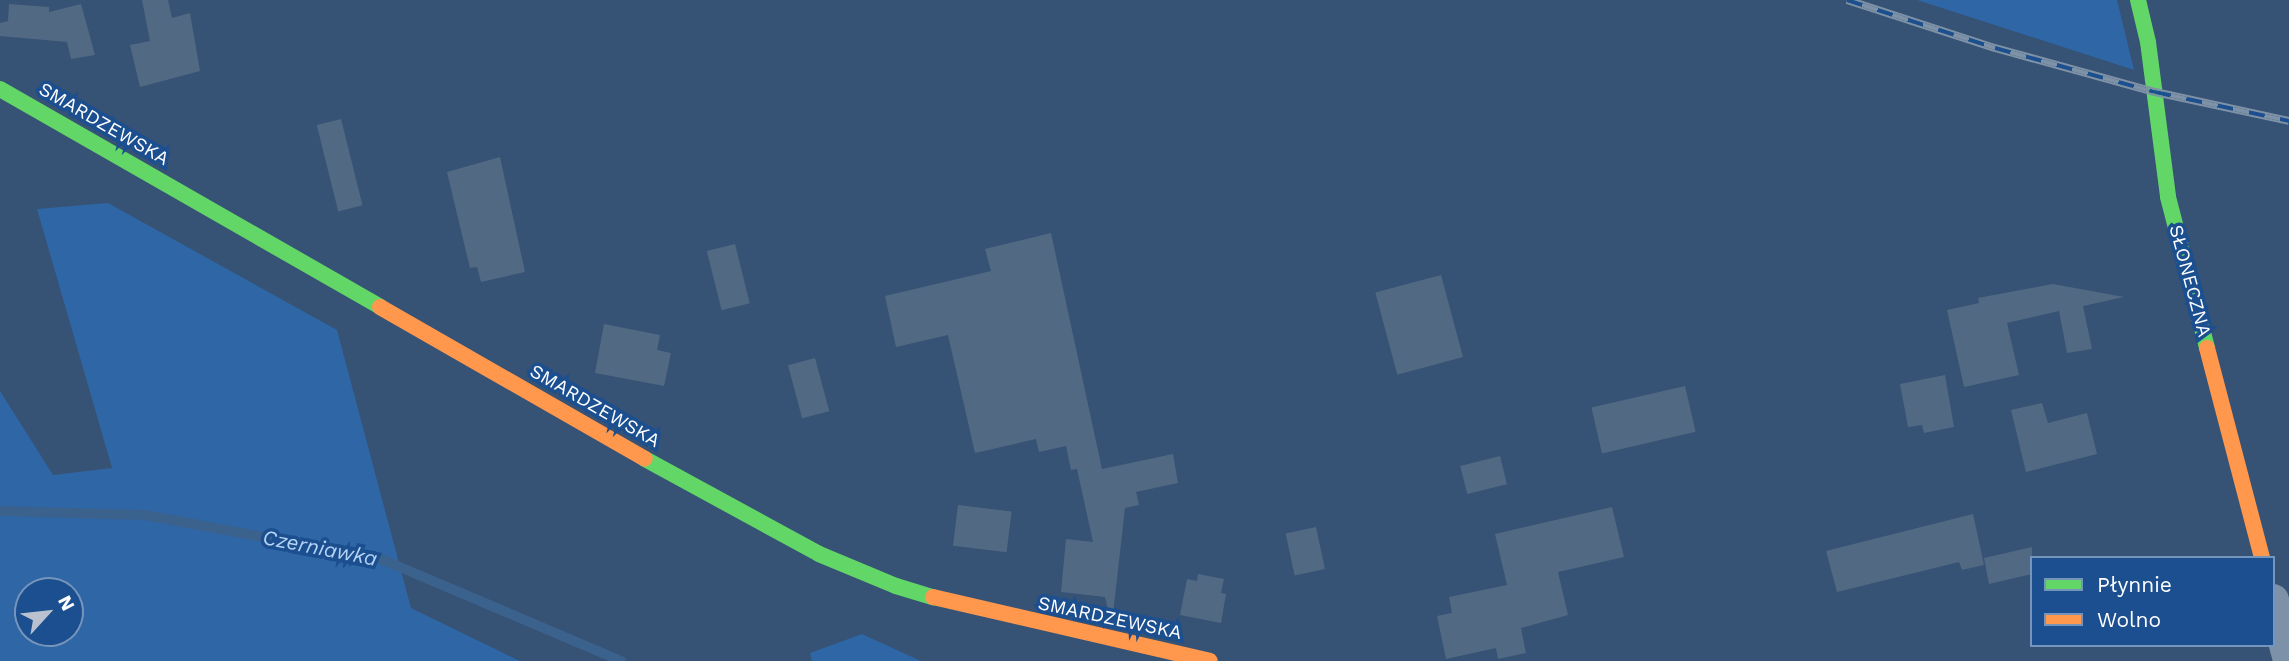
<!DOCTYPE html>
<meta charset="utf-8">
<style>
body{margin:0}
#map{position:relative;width:2289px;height:661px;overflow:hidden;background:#365274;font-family:"Work Sans",sans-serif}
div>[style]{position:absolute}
.green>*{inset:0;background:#2f66a5}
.stream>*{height:10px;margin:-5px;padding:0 5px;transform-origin:5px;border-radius:5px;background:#3b618d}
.building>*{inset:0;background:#526984;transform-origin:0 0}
.street>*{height:32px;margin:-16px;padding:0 16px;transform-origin:16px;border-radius:16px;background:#7d92a8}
.fast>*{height:16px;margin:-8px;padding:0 8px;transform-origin:8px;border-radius:8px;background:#63d668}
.slow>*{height:16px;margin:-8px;padding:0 8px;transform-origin:8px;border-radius:8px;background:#ff974d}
.rail>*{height:8px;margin-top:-4px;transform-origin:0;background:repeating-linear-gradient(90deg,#1b4f8f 0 16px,#7e92a7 0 32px);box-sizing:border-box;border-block:2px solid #7e92a7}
span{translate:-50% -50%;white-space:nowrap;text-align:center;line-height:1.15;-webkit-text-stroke:7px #1b4f8f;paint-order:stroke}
.street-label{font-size:19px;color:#fff}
.water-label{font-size:21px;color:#b5d3f5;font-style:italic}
.legend{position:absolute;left:2030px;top:556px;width:245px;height:91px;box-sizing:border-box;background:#1b4f8f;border:2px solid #7695bc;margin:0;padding:9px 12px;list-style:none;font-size:21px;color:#fff}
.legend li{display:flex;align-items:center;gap:14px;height:35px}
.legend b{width:35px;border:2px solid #7695bc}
.north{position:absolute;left:14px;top:577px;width:70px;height:70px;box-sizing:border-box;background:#1b4f8f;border:2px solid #7695bc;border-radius:50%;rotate:63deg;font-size:19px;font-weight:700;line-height:28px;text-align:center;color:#fff}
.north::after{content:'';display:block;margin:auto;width:24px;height:32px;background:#b9c2ce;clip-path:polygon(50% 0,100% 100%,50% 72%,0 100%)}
</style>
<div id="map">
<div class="green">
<i style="clip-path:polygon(1917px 0,2117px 0,2134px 70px)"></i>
<i style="clip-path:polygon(evenodd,108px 203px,337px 330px,411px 608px,520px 661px,0 661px,0 391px,53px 475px,112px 468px,37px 209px,108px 203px,70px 591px,70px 633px,28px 633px,28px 591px,70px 591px)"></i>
<i style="clip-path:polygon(862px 634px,921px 661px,812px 661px,810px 653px)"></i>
</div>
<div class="stream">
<i style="left:0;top:511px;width:145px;rotate:1.6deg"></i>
<i style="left:145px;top:515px;width:240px;rotate:10.6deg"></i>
<i style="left:381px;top:559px;width:261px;rotate:23deg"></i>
</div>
<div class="building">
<i style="clip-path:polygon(142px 0,168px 0,172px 18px,190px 13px,200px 71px,140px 87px,130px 45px,150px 41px)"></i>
<i style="clip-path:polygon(9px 4px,49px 7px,49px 12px,81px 4px,95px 55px,71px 59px,67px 42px,0 36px,0 23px,8px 21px)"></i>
<i style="left:341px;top:119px;width:89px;height:25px;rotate:76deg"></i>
<i style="clip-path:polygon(500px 157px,525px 272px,481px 282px,477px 267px,470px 268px,447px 172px)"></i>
<i style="clip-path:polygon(1051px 233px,1102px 469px,1173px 454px,1178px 483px,1136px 492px,1139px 505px,1125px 508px,1113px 614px,1109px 614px,1105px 597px,1061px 592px,1066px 539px,1093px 542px,1077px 469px,1071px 470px,1066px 446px,1039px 452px,1036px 439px,975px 453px,948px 335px,896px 347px,885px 296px,991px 271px,985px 249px)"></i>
<i style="left:735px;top:244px;width:61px;height:29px;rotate:76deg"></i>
<i style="left:1441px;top:275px;width:85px;height:68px;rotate:75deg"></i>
<i style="clip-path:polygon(2053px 284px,2124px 297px,2083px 306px,2092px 349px,2067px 353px,2059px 311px,2007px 323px,2019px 375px,1964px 387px,1947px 310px,1979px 303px,1978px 298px)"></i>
<i style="clip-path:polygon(604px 324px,660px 335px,657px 350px,671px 353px,664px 386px,595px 373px)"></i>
<i style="left:815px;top:358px;width:55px;height:28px;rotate:75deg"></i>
<i style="clip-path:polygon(1945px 375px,1954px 427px,1924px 433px,1922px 425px,1908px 427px,1900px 384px)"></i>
<i style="left:1685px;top:386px;width:47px;height:96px;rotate:77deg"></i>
<i style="clip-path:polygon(2042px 403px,2048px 423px,2087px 413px,2097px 454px,2026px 472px,2011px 410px)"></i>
<i style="left:1500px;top:456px;width:29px;height:41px;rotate:76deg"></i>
<i style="left:958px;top:505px;width:54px;height:41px;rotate:7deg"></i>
<i style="clip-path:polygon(1612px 507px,1624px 557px,1558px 572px,1568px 615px,1521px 628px,1526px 653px,1498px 659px,1496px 648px,1446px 659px,1437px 616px,1452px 613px,1449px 597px,1507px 585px,1495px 534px)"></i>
<i style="clip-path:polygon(1973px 514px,1984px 565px,1962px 570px,1959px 562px,1837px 592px,1826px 551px)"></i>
<i style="left:1316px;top:527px;width:43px;height:31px;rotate:78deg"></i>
<i style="clip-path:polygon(2032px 547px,2032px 574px,1989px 584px,1984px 558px)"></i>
<i style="clip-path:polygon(1198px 574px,1224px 579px,1221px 593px,1226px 594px,1221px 623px,1180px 615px,1187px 579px,1197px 581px)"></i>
</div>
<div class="street">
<i style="left:2273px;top:600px;width:62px;rotate:75.1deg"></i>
</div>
<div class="fast">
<i style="left:2138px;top:0;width:43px;rotate:76.6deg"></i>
<i style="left:2148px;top:42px;width:156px;rotate:82.6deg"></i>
<i style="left:2168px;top:197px;width:156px;rotate:75.5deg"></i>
<i style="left:0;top:89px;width:438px;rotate:29.8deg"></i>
<i style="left:645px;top:459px;width:198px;rotate:28.6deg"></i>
<i style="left:819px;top:554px;width:83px;rotate:22.6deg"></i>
<i style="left:896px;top:586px;width:39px;rotate:17deg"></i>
</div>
<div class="slow">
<i style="left:380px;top:307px;width:305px;rotate:29.8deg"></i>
<i style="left:2207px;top:348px;width:217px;rotate:75.3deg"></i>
<i style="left:933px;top:597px;width:284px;rotate:13deg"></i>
</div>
<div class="rail">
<i style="left:1847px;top:0;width:156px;rotate:18deg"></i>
<i style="left:1995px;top:48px;width:166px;rotate:15.4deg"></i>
<i style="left:2155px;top:92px;width:137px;rotate:12.2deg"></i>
</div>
<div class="street-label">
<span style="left:104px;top:124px;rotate:30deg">SMARDZEWSKA</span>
<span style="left:2190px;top:281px;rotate:75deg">SŁONECZNA</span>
<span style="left:595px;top:406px;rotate:30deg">SMARDZEWSKA</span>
<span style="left:1110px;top:618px;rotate:12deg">SMARDZEWSKA</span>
</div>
<div class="water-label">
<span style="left:320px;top:548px;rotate:11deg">Czerniawka</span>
</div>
<ul class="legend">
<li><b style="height:9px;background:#63d668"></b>Płynnie</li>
<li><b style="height:9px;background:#ff974d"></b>Wolno</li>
</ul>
<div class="north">N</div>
</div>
